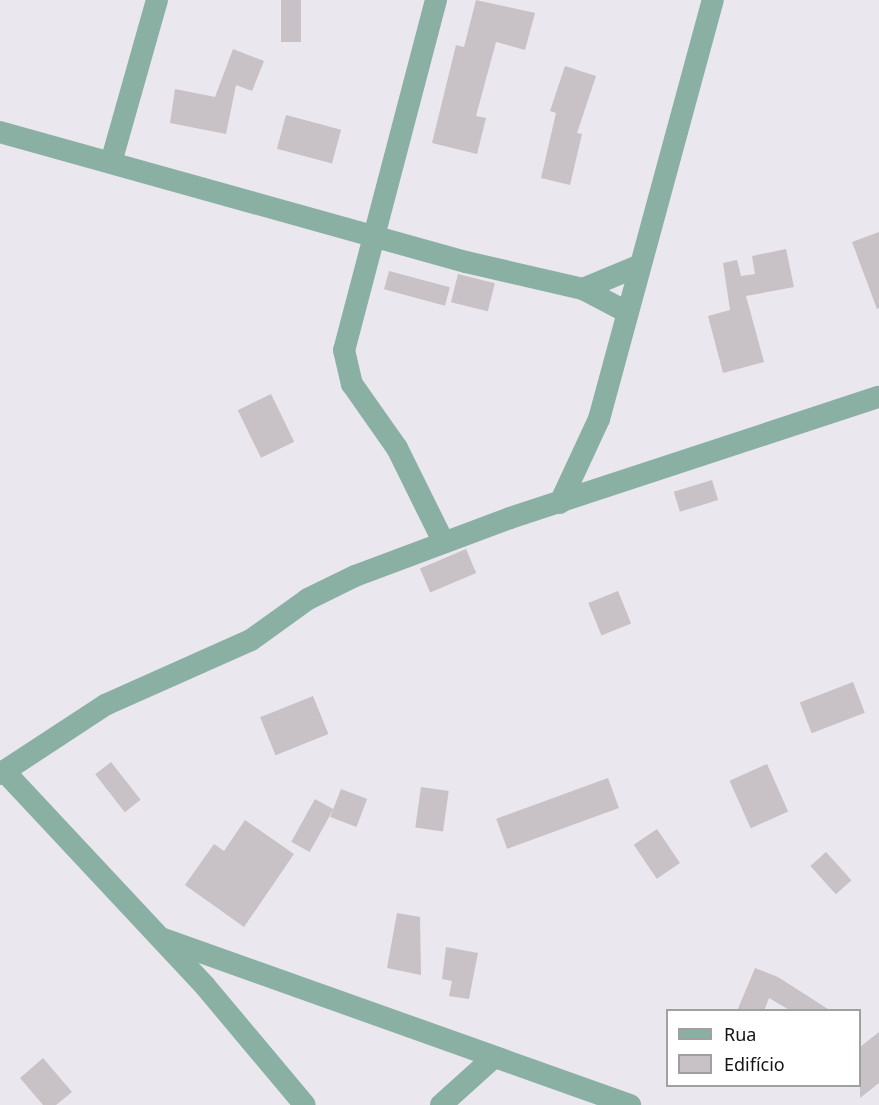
<!DOCTYPE html>
<meta charset="utf-8">
<style>
body{margin:0}
#map{position:relative;width:879px;height:1105px;overflow:hidden;background:#ebe7ee;font-family:"Noto Sans",sans-serif}
div>[style]{position:absolute}
.building>*{inset:0;background:#c8c1c6;transform-origin:0 0}
.minor>*{height:22px;margin:-11px;padding:0 11px;transform-origin:11px;border-radius:11px;background:#8ab0a4}
span{translate:-50% -50%;white-space:nowrap;text-align:center;line-height:1.15;-webkit-text-stroke:5px #fff;paint-order:stroke}
.legend{position:absolute;left:666px;top:1009px;width:195px;height:78px;box-sizing:border-box;background:#fff;border:2px solid #a1a0a1;margin:0;padding:8px 10px;list-style:none;font-size:18px;color:#141215}
.legend li{display:flex;align-items:center;gap:12px;height:30px}
.legend b{width:30px;border:2px solid #a1a0a1}
</style>
<div id="map">
<div class="building">
<i style="left:281px;top:0;width:20px;height:42px"></i>
<i style="clip-path:polygon(476px 0,535px 13px,525px 50px,496px 42px,476px 116px,486px 118px,477px 154px,432px 143px,456px 45px,464px 47px)"></i>
<i style="clip-path:polygon(233px 49px,264px 61px,252px 91px,236px 85px,226px 134px,170px 123px,175px 89px,215px 97px)"></i>
<i style="clip-path:polygon(565px 66px,596px 76px,577px 133px,582px 134px,570px 185px,541px 178px,556px 113px,550px 111px)"></i>
<i style="left:286px;top:115px;width:57px;height:35px;rotate:15deg"></i>
<i style="clip-path:polygon(879px 232px,879px 308px,877px 309px,852px 242px)"></i>
<i style="clip-path:polygon(786px 249px,794px 287px,746px 296px,764px 362px,723px 373px,708px 316px,730px 310px,723px 263px,737px 260px,741px 276px,755px 274px,752px 256px)"></i>
<i style="left:389px;top:271px;width:63px;height:19px;rotate:15deg"></i>
<i style="left:458px;top:274px;width:38px;height:29px;rotate:14deg"></i>
<i style="left:271px;top:394px;width:53px;height:37px;rotate:64deg"></i>
<i style="left:712px;top:480px;width:21px;height:40px;rotate:73deg"></i>
<i style="left:466px;top:549px;width:26px;height:50px;rotate:67deg"></i>
<i style="left:618px;top:591px;width:35px;height:32px;rotate:68deg"></i>
<i style="left:853px;top:682px;width:33px;height:57px;rotate:69deg"></i>
<i style="left:313px;top:696px;width:41px;height:57px;rotate:68deg"></i>
<i style="left:111px;top:762px;width:48px;height:20px;rotate:52deg"></i>
<i style="left:767px;top:764px;width:52px;height:41px;rotate:66deg"></i>
<i style="left:608px;top:778px;width:32px;height:119px;rotate:70deg"></i>
<i style="left:421px;top:787px;width:28px;height:41px;rotate:8deg"></i>
<i style="left:341px;top:789px;width:28px;height:30px;rotate:21deg"></i>
<i style="left:315px;top:799px;width:21px;height:49px;rotate:29deg"></i>
<i style="clip-path:polygon(245px 820px,294px 854px,244px 927px,185px 885px,214px 844px,224px 851px)"></i>
<i style="left:657px;top:829px;width:41px;height:28px;rotate:56deg"></i>
<i style="left:826px;top:852px;width:38px;height:21px;rotate:48deg"></i>
<i style="clip-path:polygon(397px 913px,420px 917px,421px 975px,387px 968px)"></i>
<i style="clip-path:polygon(446px 947px,478px 953px,469px 999px,449px 996px,452px 981px,442px 979px)"></i>
<i style="clip-path:polygon(755px 968px,778px 977px,831px 1011px,791px 1011px,769px 998px,764px 1011px,737px 1011px)"></i>
<i style="clip-path:polygon(879px 1032px,879px 1083px,860px 1098px,860px 1047px)"></i>
<i style="clip-path:polygon(43px 1058px,72px 1092px,56px 1105px,43px 1105px,20px 1078px)"></i>
</div>
<div class="minor">
<i style="left:436px;top:0;width:362px;rotate:104.7deg"></i>
<i style="left:344px;top:350px;width:35px;rotate:77deg"></i>
<i style="left:352px;top:384px;width:78px;rotate:54.9deg"></i>
<i style="left:397px;top:448px;width:104px;rotate:63.7deg"></i>
<i style="left:0;top:132px;width:484px;rotate:15.6deg"></i>
<i style="left:466px;top:262px;width:120px;rotate:13deg"></i>
<i style="left:583px;top:289px;width:50px;rotate:27.6deg"></i>
<i style="left:112px;top:159px;width:165px;rotate:-74.2deg"></i>
<i style="left:583px;top:289px;width:60px;rotate:-22.7deg"></i>
<i style="left:560px;top:503px;width:93px;rotate:-65.1deg"></i>
<i style="left:599px;top:419px;width:434px;rotate:-74.8deg"></i>
<i style="left:4px;top:771px;width:294px;rotate:46.9deg"></i>
<i style="left:205px;top:986px;width:155px;rotate:50deg"></i>
<i style="left:0;top:774px;width:126px;rotate:-33.3deg"></i>
<i style="left:105px;top:705px;width:160px;rotate:-24deg"></i>
<i style="left:251px;top:640px;width:70px;rotate:-35.7deg"></i>
<i style="left:308px;top:599px;width:52px;rotate:-26.1deg"></i>
<i style="left:355px;top:576px;width:165px;rotate:-20.5deg"></i>
<i style="left:510px;top:518px;width:388px;rotate:-18.2deg"></i>
<i style="left:161px;top:938px;width:498px;rotate:19.6deg"></i>
<i style="left:441px;top:1105px;width:70px;rotate:-42.1deg"></i>
</div>
<ul class="legend">
<li><b style="height:8px;background:#8ab0a4"></b>Rua</li>
<li><b style="height:16px;background:#c8c1c6"></b>Edifício</li>
</ul>
</div>
